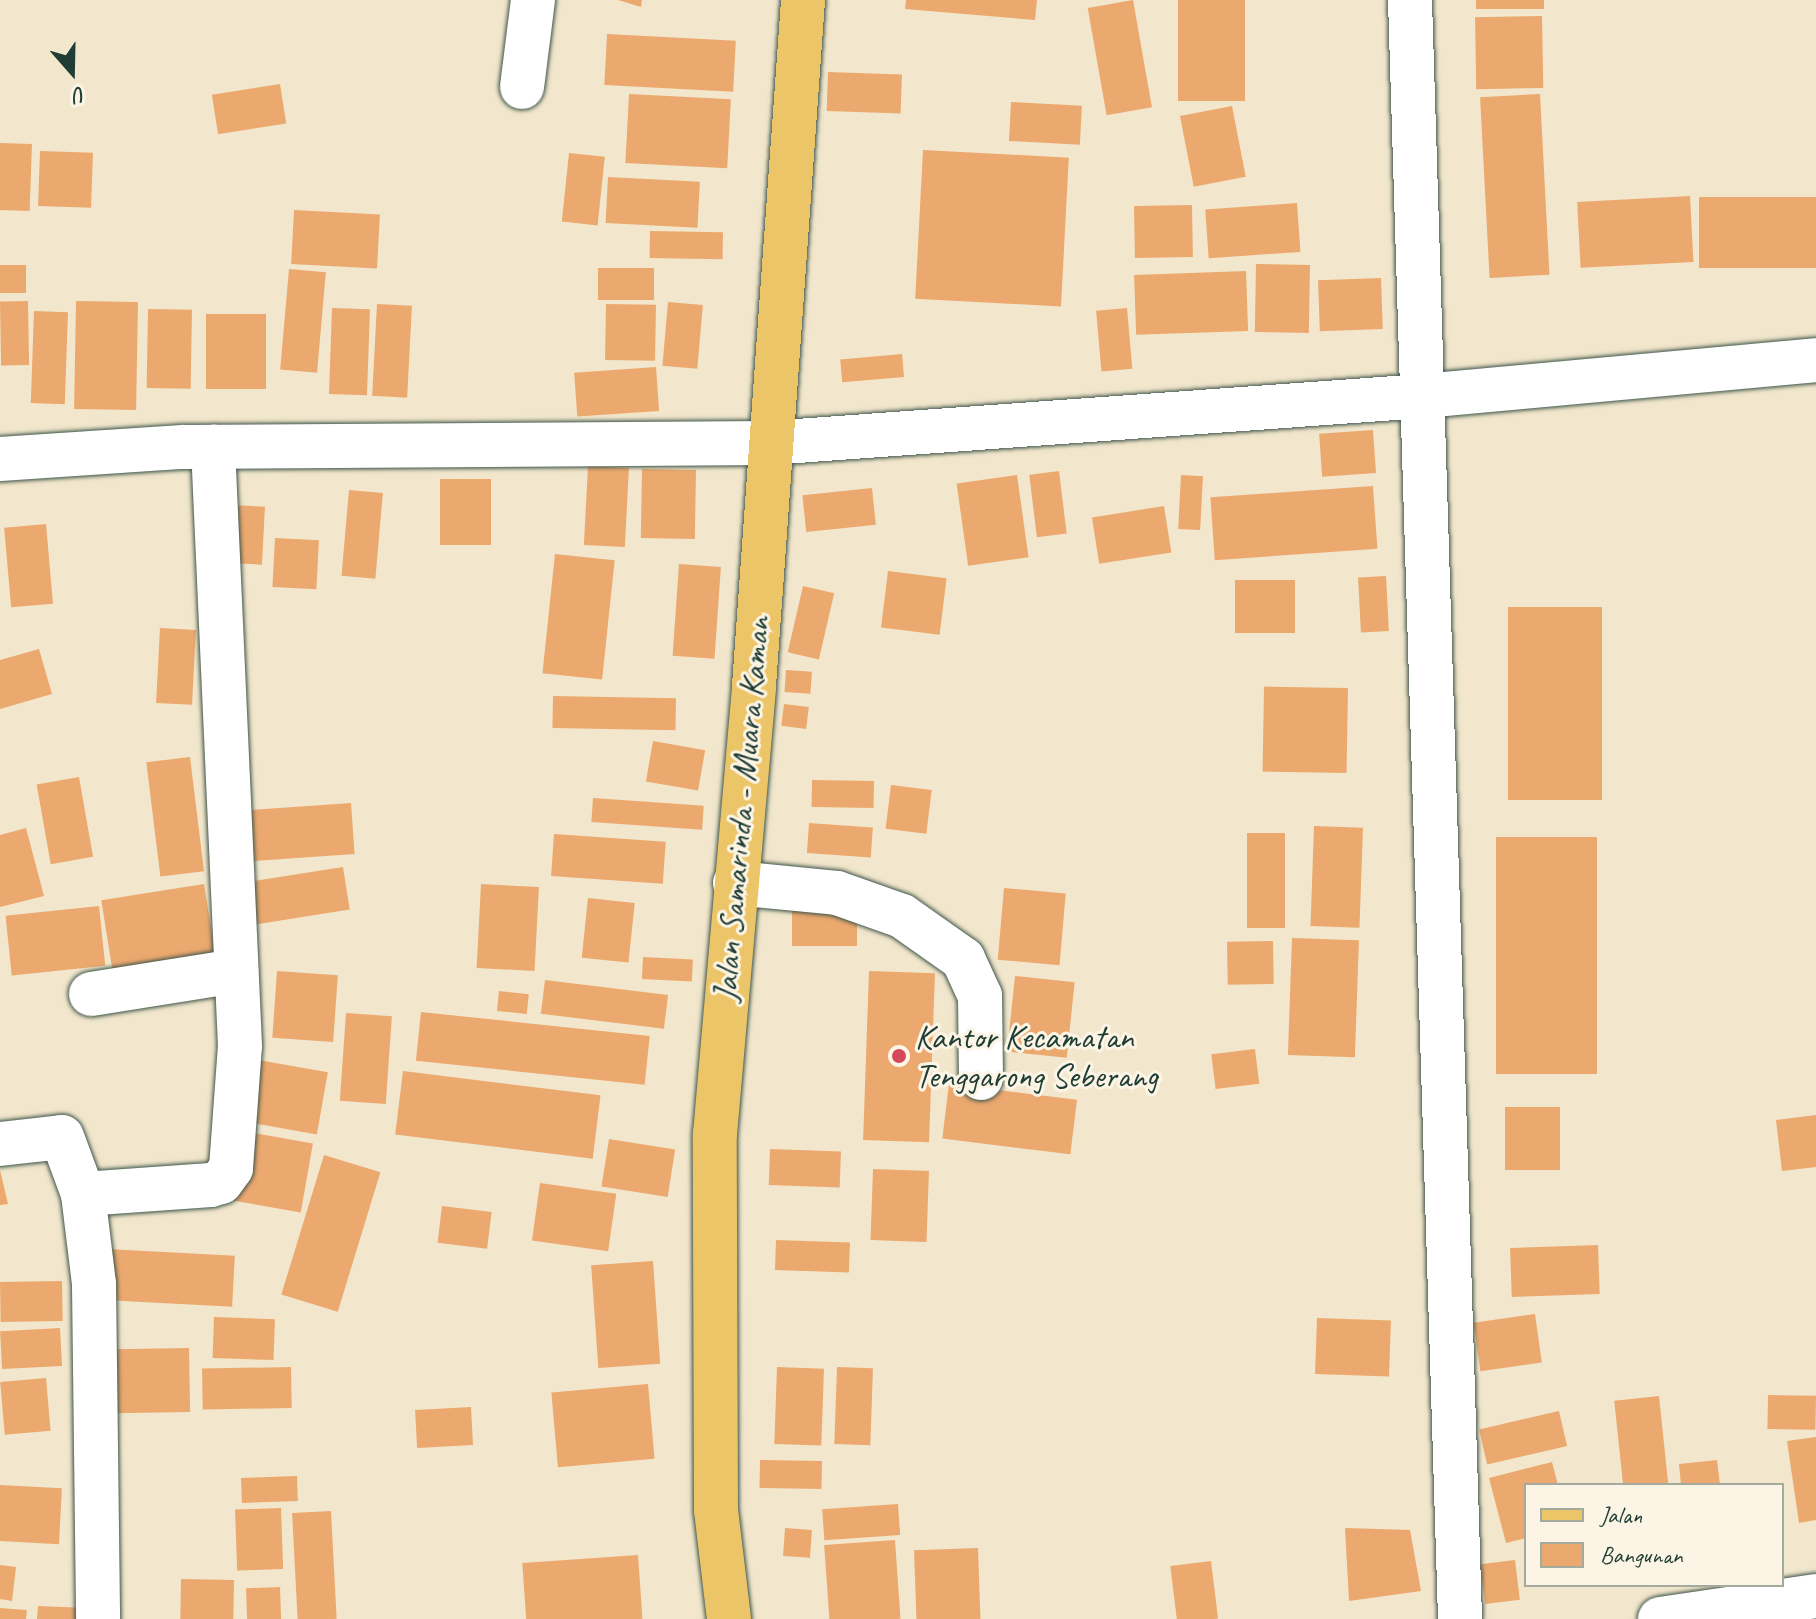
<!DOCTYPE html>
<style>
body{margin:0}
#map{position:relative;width:1816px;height:1619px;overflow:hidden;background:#f2e7cc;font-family:Caveat,sans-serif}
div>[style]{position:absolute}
.building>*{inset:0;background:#eca96f;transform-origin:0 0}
.roads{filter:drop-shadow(0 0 2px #3f564b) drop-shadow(0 0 2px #3f564b)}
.minor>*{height:44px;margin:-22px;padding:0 22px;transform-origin:22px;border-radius:22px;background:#fff}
.major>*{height:44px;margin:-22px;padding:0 22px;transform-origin:22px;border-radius:22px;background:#edc569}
.dots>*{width:22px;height:22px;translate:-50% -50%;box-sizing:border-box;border:4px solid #fcf5e5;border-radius:50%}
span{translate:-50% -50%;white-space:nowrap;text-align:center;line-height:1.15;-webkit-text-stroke:6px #fcf5e5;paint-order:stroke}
.street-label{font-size:34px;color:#1f3d34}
.poi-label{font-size:34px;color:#1f3d34}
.left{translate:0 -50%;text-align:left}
.legend{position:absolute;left:1524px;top:1483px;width:260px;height:104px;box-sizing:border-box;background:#fcf5e5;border:2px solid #a4ab9e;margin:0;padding:10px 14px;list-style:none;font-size:24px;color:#1f3d34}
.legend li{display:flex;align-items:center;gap:16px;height:40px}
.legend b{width:40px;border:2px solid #a4ab9e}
.north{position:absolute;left:32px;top:32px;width:80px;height:80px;-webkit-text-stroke:6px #fcf5e5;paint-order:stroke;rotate:160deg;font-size:22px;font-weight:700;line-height:32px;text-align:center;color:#1f3d34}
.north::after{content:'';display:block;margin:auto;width:28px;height:36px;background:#1f3d34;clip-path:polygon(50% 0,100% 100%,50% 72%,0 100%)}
</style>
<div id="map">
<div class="building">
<i style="clip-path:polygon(618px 0,642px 0,641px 7px)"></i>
<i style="clip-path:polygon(906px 0,1037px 0,1035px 20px,905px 9px)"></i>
<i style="left:1133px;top:0;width:109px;height:46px;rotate:80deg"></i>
<i style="left:1178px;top:0;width:67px;height:101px"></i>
<i style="left:1476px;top:0;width:68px;height:9px"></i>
<i style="left:1542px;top:16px;width:72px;height:67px;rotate:89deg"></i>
<i style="left:607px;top:34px;width:129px;height:51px;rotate:3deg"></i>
<i style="left:828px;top:72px;width:74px;height:39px;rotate:2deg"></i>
<i style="left:280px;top:84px;width:40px;height:69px;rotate:81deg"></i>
<i style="left:629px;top:94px;width:102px;height:69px;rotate:3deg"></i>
<i style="left:1540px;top:94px;width:181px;height:60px;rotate:87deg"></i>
<i style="left:1011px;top:102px;width:71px;height:39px;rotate:3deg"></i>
<i style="left:1232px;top:106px;width:72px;height:53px;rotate:79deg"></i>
<i style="left:0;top:143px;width:32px;height:67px;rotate:2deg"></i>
<i style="left:923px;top:150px;width:146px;height:149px;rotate:3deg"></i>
<i style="left:40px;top:151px;width:53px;height:55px;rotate:2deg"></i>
<i style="left:569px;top:153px;width:36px;height:69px;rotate:6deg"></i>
<i style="left:608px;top:177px;width:92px;height:46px;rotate:3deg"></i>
<i style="left:1690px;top:196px;width:66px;height:113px;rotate:87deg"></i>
<i style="left:1816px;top:197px;width:71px;height:117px;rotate:90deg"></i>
<i style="left:1297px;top:203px;width:49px;height:92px;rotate:86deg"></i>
<i style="left:1192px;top:205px;width:52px;height:58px;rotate:89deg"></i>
<i style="left:294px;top:210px;width:86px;height:54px;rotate:3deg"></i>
<i style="left:650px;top:231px;width:73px;height:27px;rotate:1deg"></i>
<i style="left:1256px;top:264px;width:54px;height:68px;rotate:1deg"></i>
<i style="left:0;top:265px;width:26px;height:28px"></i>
<i style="left:654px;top:268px;width:32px;height:56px;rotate:90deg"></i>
<i style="left:289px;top:269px;width:37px;height:101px;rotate:5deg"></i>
<i style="left:1246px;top:271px;width:60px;height:112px;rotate:88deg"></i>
<i style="left:1381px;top:278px;width:51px;height:63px;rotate:88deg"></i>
<i style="left:28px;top:301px;width:64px;height:28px;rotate:89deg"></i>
<i style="left:76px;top:301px;width:62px;height:108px;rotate:1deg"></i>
<i style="left:668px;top:302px;width:35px;height:64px;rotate:5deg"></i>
<i style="left:377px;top:304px;width:35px;height:92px;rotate:3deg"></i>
<i style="left:606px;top:304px;width:50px;height:56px;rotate:1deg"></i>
<i style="left:332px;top:308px;width:38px;height:86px;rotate:2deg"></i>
<i style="left:1127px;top:308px;width:61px;height:31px;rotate:85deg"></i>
<i style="left:148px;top:309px;width:44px;height:79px;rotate:1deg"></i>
<i style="left:34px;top:311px;width:34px;height:92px;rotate:2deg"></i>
<i style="left:206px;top:314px;width:60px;height:75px"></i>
<i style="left:902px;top:354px;width:23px;height:62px;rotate:85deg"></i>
<i style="left:656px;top:367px;width:44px;height:82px;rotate:86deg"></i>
<i style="left:1373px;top:430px;width:43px;height:54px;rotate:86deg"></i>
<i style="left:588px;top:466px;width:41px;height:79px;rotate:3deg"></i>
<i style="left:642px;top:469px;width:54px;height:69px;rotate:1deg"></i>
<i style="left:1059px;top:471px;width:63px;height:30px;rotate:83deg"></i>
<i style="left:1017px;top:475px;width:83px;height:61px;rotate:82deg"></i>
<i style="left:1181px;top:475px;width:22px;height:54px;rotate:3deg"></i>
<i style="left:440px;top:479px;width:51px;height:66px"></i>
<i style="left:1373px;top:486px;width:63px;height:163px;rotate:86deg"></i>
<i style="left:872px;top:488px;width:37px;height:70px;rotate:84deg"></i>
<i style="left:349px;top:490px;width:34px;height:86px;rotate:5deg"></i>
<i style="left:232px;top:505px;width:33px;height:58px;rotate:3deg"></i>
<i style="left:1164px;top:506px;width:47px;height:73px;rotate:81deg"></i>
<i style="left:46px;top:524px;width:80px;height:42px;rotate:85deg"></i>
<i style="left:275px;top:538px;width:44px;height:49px;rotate:3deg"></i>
<i style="left:555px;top:554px;width:60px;height:120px;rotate:6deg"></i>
<i style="left:679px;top:564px;width:42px;height:92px;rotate:4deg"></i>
<i style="left:888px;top:571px;width:59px;height:57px;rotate:7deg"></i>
<i style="left:1386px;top:576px;width:55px;height:28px;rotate:87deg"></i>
<i style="left:1235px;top:580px;width:60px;height:53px"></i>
<i style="left:803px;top:586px;width:32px;height:68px;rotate:13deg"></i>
<i style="left:1602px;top:607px;width:193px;height:94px;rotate:90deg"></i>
<i style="left:160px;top:628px;width:36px;height:75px;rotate:3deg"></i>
<i style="clip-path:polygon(39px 649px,52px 694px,0 709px,0 660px)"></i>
<i style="left:786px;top:670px;width:26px;height:22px;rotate:4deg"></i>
<i style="left:1348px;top:688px;width:85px;height:84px;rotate:91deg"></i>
<i style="left:553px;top:696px;width:123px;height:32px;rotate:1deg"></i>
<i style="left:784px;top:704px;width:25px;height:22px;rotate:7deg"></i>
<i style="left:653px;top:741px;width:53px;height:41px;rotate:10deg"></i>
<i style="left:190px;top:757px;width:115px;height:44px;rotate:83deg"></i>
<i style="left:79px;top:777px;width:81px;height:43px;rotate:80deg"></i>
<i style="left:812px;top:780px;width:62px;height:27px;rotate:1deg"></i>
<i style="left:891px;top:785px;width:41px;height:44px;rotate:7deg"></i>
<i style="left:593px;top:798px;width:111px;height:24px;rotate:4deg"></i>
<i style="left:351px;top:803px;width:51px;height:102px;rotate:86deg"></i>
<i style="left:809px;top:823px;width:64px;height:30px;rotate:4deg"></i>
<i style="left:1314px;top:826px;width:49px;height:100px;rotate:2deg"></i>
<i style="clip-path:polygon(26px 828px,44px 896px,0 907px,0 835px)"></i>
<i style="left:1247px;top:833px;width:38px;height:95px"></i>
<i style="left:554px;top:834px;width:112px;height:42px;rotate:4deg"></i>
<i style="left:1597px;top:837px;width:237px;height:101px;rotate:90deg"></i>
<i style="left:343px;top:867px;width:43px;height:94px;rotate:81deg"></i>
<i style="left:204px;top:884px;width:73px;height:104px;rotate:81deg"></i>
<i style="left:481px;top:884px;width:58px;height:84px;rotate:3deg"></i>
<i style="left:1004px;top:888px;width:62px;height:72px;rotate:5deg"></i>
<i style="left:588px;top:898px;width:47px;height:60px;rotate:6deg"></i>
<i style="left:99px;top:906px;width:60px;height:94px;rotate:84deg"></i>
<i style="left:792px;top:910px;width:65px;height:36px"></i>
<i style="left:1292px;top:938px;width:67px;height:117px;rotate:2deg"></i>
<i style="left:1273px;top:941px;width:43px;height:46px;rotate:89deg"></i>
<i style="left:643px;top:957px;width:50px;height:22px;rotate:3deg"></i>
<i style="left:277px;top:971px;width:61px;height:67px;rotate:4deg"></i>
<i style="left:869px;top:971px;width:66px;height:169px;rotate:2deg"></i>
<i style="left:1015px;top:976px;width:60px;height:76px;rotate:6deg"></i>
<i style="left:545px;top:980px;width:124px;height:34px;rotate:7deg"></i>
<i style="left:499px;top:991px;width:30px;height:20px;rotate:6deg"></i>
<i style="left:421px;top:1012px;width:230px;height:49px;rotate:6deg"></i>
<i style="left:346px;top:1013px;width:46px;height:88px;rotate:4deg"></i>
<i style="left:1255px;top:1049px;width:35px;height:44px;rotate:83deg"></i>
<i style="left:252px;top:1059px;width:77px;height:63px;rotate:10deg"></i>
<i style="left:403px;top:1071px;width:199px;height:64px;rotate:7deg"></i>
<i style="left:949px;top:1084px;width:129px;height:55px;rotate:7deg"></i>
<i style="left:1505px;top:1107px;width:55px;height:63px"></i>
<i style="clip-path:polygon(1816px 1115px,1816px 1167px,1782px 1171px,1776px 1120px)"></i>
<i style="left:242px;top:1131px;width:72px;height:70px;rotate:10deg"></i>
<i style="left:609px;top:1139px;width:67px;height:48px;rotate:9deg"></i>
<i style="left:770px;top:1149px;width:71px;height:36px;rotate:2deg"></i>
<i style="left:324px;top:1155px;width:59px;height:146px;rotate:17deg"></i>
<i style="left:873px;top:1169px;width:56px;height:71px;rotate:2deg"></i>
<i style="clip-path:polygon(0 1170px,8px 1204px,0 1205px)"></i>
<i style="left:540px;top:1183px;width:77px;height:58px;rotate:8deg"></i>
<i style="left:442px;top:1206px;width:50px;height:37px;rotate:7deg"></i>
<i style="left:776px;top:1240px;width:74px;height:30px;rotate:2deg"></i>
<i style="left:1598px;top:1245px;width:49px;height:88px;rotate:88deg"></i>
<i style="left:107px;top:1249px;width:128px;height:51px;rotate:3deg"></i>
<i style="left:653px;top:1261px;width:103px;height:62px;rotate:86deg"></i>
<i style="left:62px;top:1281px;width:40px;height:62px;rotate:89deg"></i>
<i style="left:1535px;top:1314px;width:49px;height:62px;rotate:82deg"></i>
<i style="left:214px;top:1317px;width:61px;height:41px;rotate:2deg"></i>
<i style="left:1317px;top:1318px;width:74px;height:56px;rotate:2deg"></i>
<i style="left:60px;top:1328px;width:38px;height:60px;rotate:87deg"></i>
<i style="left:189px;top:1348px;width:64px;height:91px;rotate:89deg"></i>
<i style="left:291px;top:1367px;width:41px;height:89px;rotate:89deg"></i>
<i style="left:777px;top:1367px;width:47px;height:77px;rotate:2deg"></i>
<i style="left:837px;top:1367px;width:36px;height:77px;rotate:2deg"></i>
<i style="left:46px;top:1378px;width:53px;height:46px;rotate:85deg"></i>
<i style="left:648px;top:1384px;width:75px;height:97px;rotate:85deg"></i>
<i style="left:1768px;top:1395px;width:48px;height:34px;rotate:1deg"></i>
<i style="left:1659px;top:1396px;width:90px;height:45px;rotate:84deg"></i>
<i style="left:471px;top:1407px;width:38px;height:56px;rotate:87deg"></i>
<i style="left:1559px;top:1411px;width:36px;height:82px;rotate:77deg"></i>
<i style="clip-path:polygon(1816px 1437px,1816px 1520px,1799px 1523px,1787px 1441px)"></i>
<i style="left:760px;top:1460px;width:62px;height:28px;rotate:1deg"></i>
<i style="clip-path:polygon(1717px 1460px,1720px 1485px,1681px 1485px,1679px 1464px)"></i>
<i style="clip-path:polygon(1552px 1462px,1558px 1485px,1526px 1485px,1526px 1538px,1506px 1543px,1489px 1478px)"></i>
<i style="left:297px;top:1476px;width:25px;height:56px;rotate:88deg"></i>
<i style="left:0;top:1485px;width:62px;height:56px;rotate:3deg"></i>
<i style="left:898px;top:1504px;width:31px;height:76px;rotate:86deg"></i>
<i style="left:281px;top:1508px;width:61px;height:46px;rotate:88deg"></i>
<i style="left:331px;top:1511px;width:108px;height:39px;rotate:87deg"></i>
<i style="left:785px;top:1528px;width:27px;height:28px;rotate:4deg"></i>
<i style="clip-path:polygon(1345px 1528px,1410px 1530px,1421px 1591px,1349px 1601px)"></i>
<i style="left:895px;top:1540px;width:79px;height:71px;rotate:86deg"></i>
<i style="left:978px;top:1548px;width:71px;height:64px;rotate:88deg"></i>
<i style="left:638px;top:1555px;width:64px;height:116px;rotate:86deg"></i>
<i style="left:1515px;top:1560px;width:40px;height:35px;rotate:83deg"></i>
<i style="left:1211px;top:1561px;width:58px;height:41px;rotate:83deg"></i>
<i style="clip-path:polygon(0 1565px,16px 1567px,12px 1601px,0 1599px)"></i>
<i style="left:181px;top:1579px;width:53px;height:40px;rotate:1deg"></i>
<i style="left:280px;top:1587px;width:32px;height:34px;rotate:88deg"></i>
<i style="clip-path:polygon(38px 1606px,86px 1608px,85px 1619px,37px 1619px)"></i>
<i style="clip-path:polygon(0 1608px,27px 1610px,26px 1619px,0 1619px)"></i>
</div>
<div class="roads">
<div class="minor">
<i style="left:1410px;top:0;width:1620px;rotate:88.23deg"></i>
<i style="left:522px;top:87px;width:88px;rotate:-82.8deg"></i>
<i style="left:0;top:459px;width:183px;rotate:-3.8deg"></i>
<i style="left:183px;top:447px;width:586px;rotate:-0.39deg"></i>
<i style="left:769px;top:443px;width:656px;rotate:-4.11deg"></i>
<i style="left:1423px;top:396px;width:395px;rotate:-5.2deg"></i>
<i style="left:735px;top:883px;width:102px;rotate:5.6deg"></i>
<i style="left:837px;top:893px;width:69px;rotate:19.5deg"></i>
<i style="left:902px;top:916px;width:75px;rotate:35.2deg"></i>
<i style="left:963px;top:959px;width:41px;rotate:65.3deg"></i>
<i style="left:980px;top:996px;width:82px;rotate:89.3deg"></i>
<i style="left:91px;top:994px;width:147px;rotate:-9deg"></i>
<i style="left:0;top:1144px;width:62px;rotate:-6.4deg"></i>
<i style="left:62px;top:1137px;width:61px;rotate:69.8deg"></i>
<i style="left:83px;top:1194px;width:91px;rotate:83deg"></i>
<i style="left:94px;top:1284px;width:335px;rotate:89.3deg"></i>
<i style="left:83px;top:1194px;width:128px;rotate:-4deg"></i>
<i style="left:211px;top:1185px;width:10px;rotate:-17deg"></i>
<i style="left:221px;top:1182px;width:17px;rotate:-54deg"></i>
<i style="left:231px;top:1168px;width:122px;rotate:-85.8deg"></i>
<i style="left:240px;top:1046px;width:600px;rotate:-92.58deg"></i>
<i style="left:1660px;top:1619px;width:158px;rotate:-8.4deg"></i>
</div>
<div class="major">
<i style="left:729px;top:1619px;width:110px;rotate:-96.8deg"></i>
<i style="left:716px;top:1510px;width:376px;rotate:-90.2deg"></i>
<i style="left:715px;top:1134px;width:450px;rotate:-85deg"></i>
<i style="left:754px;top:686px;width:688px;rotate:-85.91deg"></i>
</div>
</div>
<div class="dots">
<i style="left:899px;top:1056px;background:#d1495b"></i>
</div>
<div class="street-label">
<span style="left:741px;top:809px;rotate:-85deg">Jalan Samarinda - Muara Kaman</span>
</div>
<div class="poi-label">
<span class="left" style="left:915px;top:1056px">Kantor Kecamatan<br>Tenggarong Seberang</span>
</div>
<ul class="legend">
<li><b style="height:10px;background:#edc569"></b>Jalan</li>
<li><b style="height:22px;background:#eca96f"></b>Bangunan</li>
</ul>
<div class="north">U</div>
</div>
